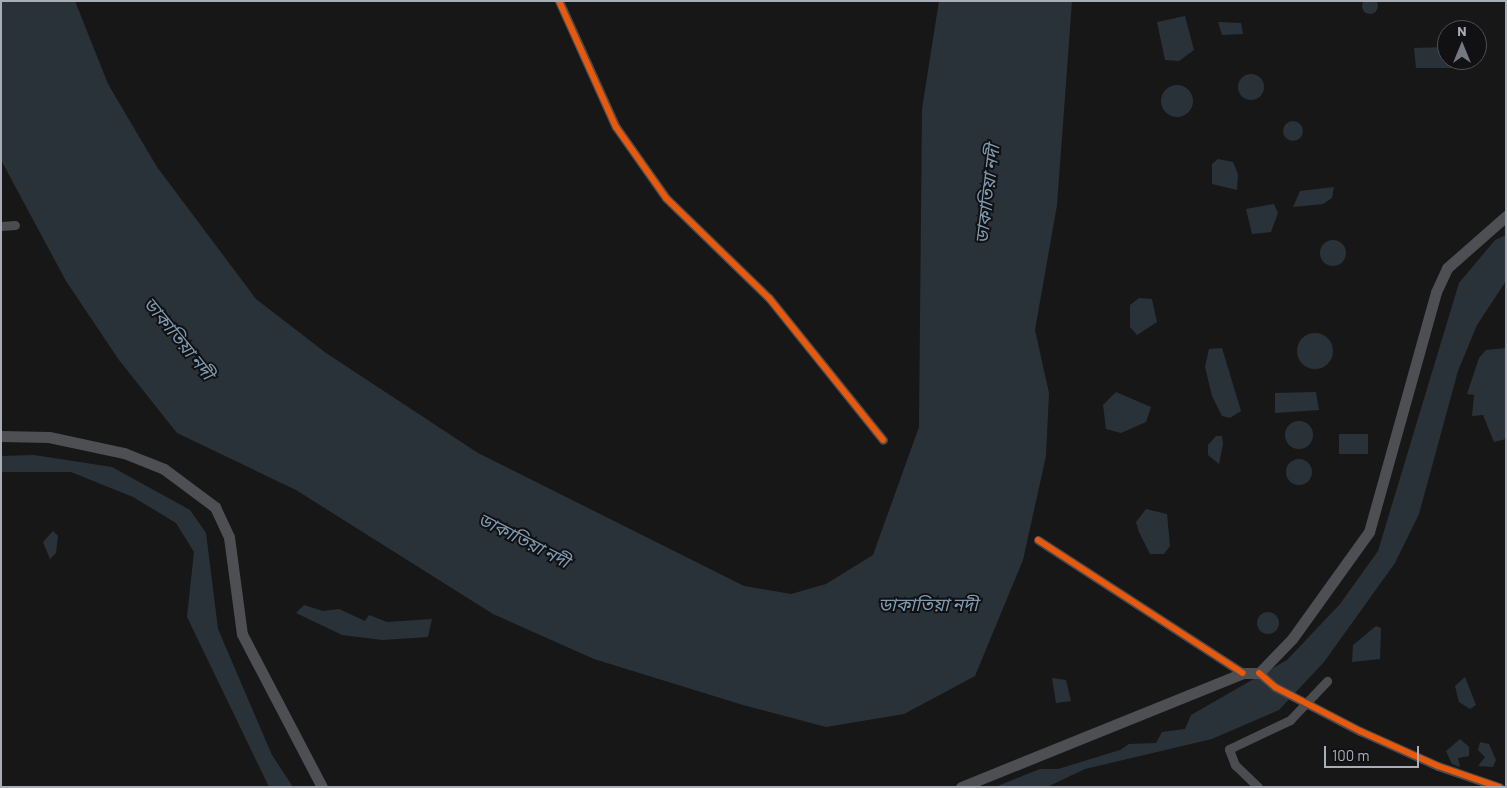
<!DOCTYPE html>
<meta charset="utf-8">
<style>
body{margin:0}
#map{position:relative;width:1507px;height:788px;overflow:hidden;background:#171717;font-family:Barlow,"Noto Sans Bengali",sans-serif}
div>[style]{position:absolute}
.water>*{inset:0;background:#2a3239;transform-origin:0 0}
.round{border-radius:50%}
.minor>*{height:9px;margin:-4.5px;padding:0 4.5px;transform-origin:4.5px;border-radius:4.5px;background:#4b4c50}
.major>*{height:11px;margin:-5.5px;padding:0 5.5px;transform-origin:5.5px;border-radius:5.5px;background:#4d4f52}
.cycleway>*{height:6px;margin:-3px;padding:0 3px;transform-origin:3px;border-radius:3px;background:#e8590c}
span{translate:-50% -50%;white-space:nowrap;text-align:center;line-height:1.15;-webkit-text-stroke:4px #111113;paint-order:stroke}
.water-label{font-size:18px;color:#7f9bb3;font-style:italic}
.frame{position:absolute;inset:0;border:2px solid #a8adb8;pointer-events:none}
.north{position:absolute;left:1437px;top:20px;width:50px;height:50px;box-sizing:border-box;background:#111113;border:1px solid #4d4f55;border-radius:50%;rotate:0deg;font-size:14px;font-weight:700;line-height:20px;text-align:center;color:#a8adb8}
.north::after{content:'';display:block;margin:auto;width:18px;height:22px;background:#757880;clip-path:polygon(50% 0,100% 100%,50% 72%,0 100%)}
.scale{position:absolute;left:1324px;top:746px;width:95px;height:22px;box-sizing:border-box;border:2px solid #a8adb8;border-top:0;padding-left:6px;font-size:15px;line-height:18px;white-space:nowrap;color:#a8adb8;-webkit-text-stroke:4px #111113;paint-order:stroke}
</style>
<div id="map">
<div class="water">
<i class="round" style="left:1362px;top:-2px;width:16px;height:16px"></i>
<i style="clip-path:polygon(1px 1px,75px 1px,108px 84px,157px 167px,256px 299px,326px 353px,478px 453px,744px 586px,791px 594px,826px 584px,873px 555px,919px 427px,922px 109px,939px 1px,1072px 1px,1057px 205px,1035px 330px,1049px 393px,1046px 456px,1023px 560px,975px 676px,904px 714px,826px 727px,743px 705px,594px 659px,493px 614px,296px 490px,177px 433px,119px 360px,66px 281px,1px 160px)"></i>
<i style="clip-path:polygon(1185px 16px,1194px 50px,1179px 61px,1165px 60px,1157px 22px)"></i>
<i style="clip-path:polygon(1218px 22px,1241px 23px,1243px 34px,1222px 35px)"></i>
<i style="clip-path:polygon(1447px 47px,1447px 60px,1466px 60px,1465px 68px,1416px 68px,1414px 48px)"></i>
<i class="round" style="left:1238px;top:74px;width:26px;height:26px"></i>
<i class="round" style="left:1161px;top:85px;width:32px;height:32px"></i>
<i class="round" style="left:1283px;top:121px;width:20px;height:20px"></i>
<i style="clip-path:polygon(1218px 159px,1233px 162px,1238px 174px,1237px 190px,1212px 184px,1212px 164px)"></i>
<i style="clip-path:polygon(1334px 187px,1332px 198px,1323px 204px,1293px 207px,1300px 191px)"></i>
<i style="clip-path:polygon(1274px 204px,1278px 213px,1271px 232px,1252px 234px,1246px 209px)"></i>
<i style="clip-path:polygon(1506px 235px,1506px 281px,1477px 325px,1458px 371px,1419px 514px,1395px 563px,1324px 662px,1279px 710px,1212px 739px,1085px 769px,1047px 787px,995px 787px,1040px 769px,1058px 769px,1120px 750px,1129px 744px,1156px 743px,1162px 732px,1185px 729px,1191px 715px,1287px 660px,1340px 604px,1378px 551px,1459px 283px,1495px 240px)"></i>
<i class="round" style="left:1320px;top:240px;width:26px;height:26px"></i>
<i style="clip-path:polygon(1139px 298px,1152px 299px,1157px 322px,1137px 335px,1130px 327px,1130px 305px)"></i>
<i class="round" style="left:1297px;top:333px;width:36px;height:36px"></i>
<i style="clip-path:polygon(1222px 348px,1241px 411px,1230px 418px,1222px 416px,1212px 396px,1205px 367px,1209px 349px)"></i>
<i style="clip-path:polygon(1506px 348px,1506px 439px,1494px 442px,1483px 415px,1472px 416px,1474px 395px,1467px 394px,1479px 358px,1486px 350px)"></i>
<i style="clip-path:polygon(1116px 392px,1151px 407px,1146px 422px,1121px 433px,1106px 429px,1103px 405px)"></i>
<i style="clip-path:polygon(1275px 393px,1316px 392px,1319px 410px,1275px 413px)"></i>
<i class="round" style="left:1285px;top:421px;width:28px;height:28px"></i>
<i style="left:1339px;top:434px;width:29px;height:20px"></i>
<i style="clip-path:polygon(1216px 436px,1222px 436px,1223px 444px,1219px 464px,1208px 455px,1208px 445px)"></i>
<i style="clip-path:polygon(34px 455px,112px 467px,190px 510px,206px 533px,218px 629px,272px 755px,293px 787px,269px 787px,187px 617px,194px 552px,176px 523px,133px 497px,71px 472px,1px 472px,1px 456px)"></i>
<i class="round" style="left:1286px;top:459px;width:26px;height:26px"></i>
<i style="clip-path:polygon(1146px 509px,1167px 514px,1170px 546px,1164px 554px,1150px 554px,1139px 532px,1136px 522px)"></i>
<i style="clip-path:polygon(53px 531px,58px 536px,56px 553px,50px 559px,43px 542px)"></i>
<i style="clip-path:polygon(304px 605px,323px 611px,339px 609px,365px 621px,369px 615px,387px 622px,432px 619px,428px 637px,382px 640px,342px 635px,296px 613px)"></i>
<i class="round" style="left:1257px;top:612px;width:22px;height:22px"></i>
<i style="clip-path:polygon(1376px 626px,1381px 628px,1380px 659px,1352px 662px,1353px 645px)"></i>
<i style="clip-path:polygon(1465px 677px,1476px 705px,1470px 709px,1459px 702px,1455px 686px)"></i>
<i style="clip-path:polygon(1052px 678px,1066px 680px,1071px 701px,1056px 703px)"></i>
<i style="clip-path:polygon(1460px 739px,1469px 747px,1469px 756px,1458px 758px,1460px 767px,1452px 764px,1446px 751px)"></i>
<i style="clip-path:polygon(1480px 742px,1489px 744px,1496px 760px,1493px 767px,1478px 766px,1485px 757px,1478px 750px)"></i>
</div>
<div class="minor">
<i style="left:559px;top:1px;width:138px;rotate:65.7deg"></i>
<i style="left:616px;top:127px;width:87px;rotate:54.8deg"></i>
<i style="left:666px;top:198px;width:144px;rotate:44.2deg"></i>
<i style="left:769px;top:298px;width:182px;rotate:51.2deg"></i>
<i style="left:1px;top:226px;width:14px;rotate:-4deg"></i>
<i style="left:1038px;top:540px;width:244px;rotate:33deg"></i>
<i style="left:1259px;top:673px;width:21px;rotate:41deg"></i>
<i style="left:1275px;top:687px;width:96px;rotate:27.4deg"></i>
<i style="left:1360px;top:731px;width:85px;rotate:24.2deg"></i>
<i style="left:1438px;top:766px;width:65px;rotate:19deg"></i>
<i style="left:1258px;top:787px;width:32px;rotate:-136deg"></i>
<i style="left:1235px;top:765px;width:17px;rotate:-111deg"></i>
<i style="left:1229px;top:749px;width:68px;rotate:-25.4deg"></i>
<i style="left:1290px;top:720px;width:54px;rotate:-46.5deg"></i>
</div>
<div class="major">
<i style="left:1px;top:436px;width:48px;rotate:1.2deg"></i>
<i style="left:49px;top:437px;width:77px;rotate:12deg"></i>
<i style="left:124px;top:453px;width:43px;rotate:21.8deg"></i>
<i style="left:164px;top:469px;width:64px;rotate:36.7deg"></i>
<i style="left:215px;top:507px;width:33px;rotate:65deg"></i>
<i style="left:229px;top:537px;width:98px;rotate:82.4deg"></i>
<i style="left:242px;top:634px;width:173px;rotate:62.4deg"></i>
<i style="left:961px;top:787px;width:304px;rotate:-22deg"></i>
<i style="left:1243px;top:673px;width:16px"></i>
<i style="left:1259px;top:673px;width:47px;rotate:-45.9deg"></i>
<i style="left:1292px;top:639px;width:132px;rotate:-54.3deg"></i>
<i style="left:1369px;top:532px;width:249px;rotate:-74.4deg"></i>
<i style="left:1436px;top:292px;width:26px;rotate:-65deg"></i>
<i style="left:1447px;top:268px;width:79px;rotate:-41.4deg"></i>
</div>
<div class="cycleway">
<i style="left:559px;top:1px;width:138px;rotate:65.7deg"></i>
<i style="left:616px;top:127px;width:87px;rotate:54.8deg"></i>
<i style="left:666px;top:198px;width:144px;rotate:44.2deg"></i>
<i style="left:769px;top:298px;width:182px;rotate:51.2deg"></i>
<i style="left:1038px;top:540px;width:244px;rotate:33deg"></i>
<i style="left:1259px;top:673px;width:21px;rotate:41deg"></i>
<i style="left:1275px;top:687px;width:96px;rotate:27.4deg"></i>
<i style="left:1360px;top:731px;width:85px;rotate:24.2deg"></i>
<i style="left:1438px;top:766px;width:65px;rotate:19deg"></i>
</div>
<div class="water-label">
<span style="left:987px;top:194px;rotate:-83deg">ডাকাতিয়া নদী</span>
<span style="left:179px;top:338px;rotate:51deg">ডাকাতিয়া নদী</span>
<span style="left:524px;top:540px;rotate:27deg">ডাকাতিয়া নদী</span>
<span style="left:928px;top:604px">ডাকাতিয়া নদী</span>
</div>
<div class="frame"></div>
<div class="north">N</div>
<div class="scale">100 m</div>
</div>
